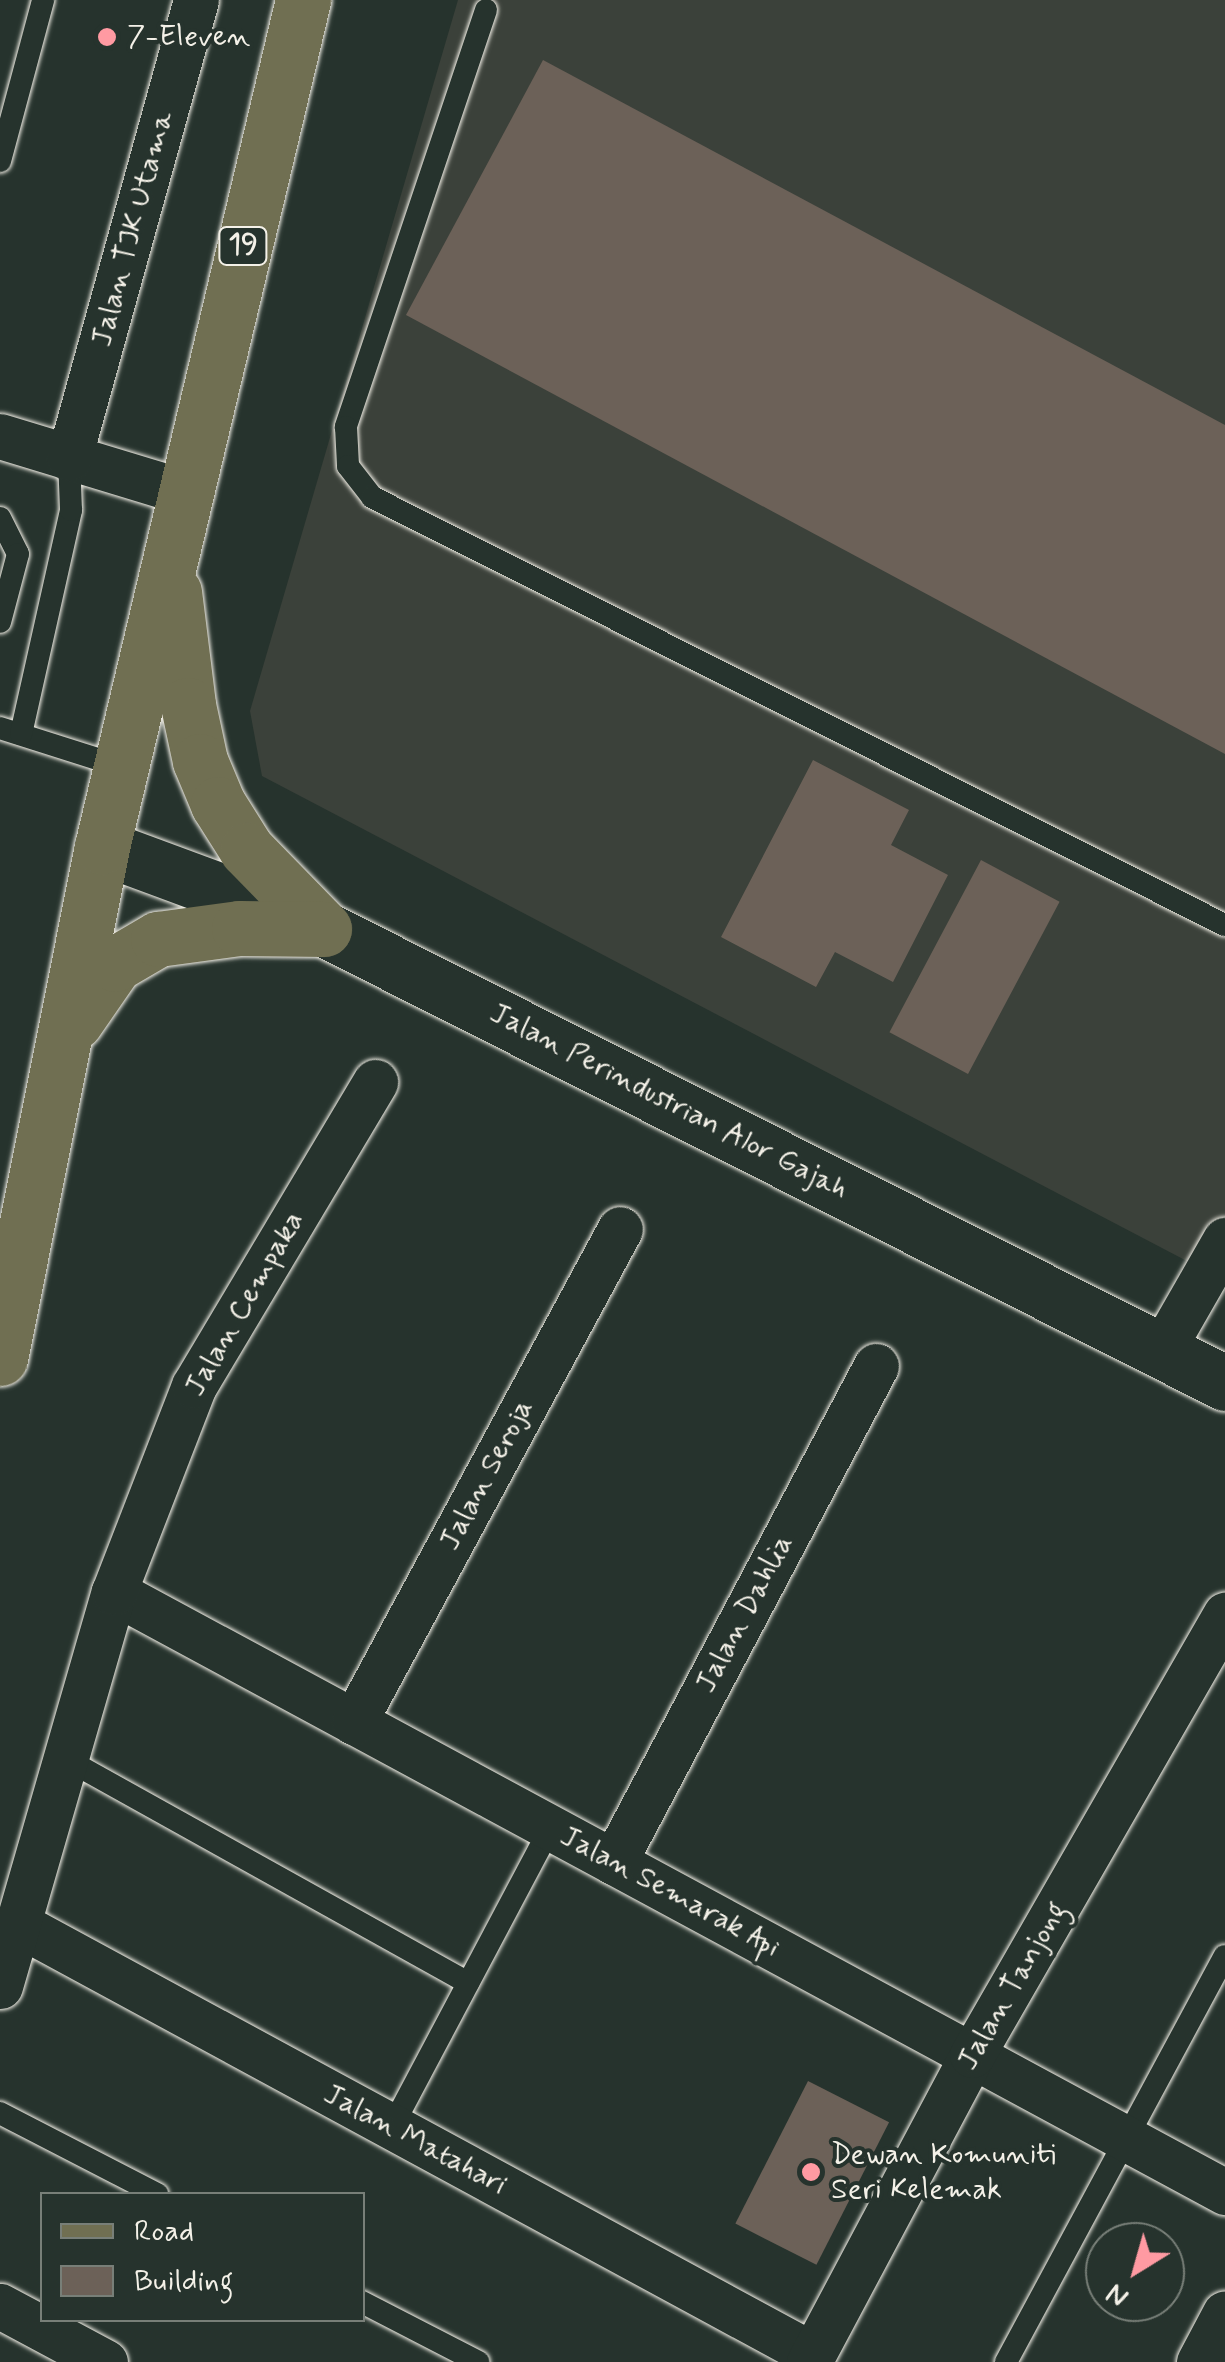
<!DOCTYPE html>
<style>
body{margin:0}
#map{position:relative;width:1225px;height:2362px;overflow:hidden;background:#26332d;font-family:Mynerve,sans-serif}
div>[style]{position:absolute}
.built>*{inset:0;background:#3b413a}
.building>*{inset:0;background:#6c6158;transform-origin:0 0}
.roads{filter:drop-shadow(0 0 2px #f4f1e8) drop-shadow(0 0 2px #f4f1e8)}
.service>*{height:22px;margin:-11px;padding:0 11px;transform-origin:11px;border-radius:11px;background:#26332d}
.minor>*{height:45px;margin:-22.5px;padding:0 22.5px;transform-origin:22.5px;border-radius:22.5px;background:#26332d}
.tertiary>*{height:55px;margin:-27.5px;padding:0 27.5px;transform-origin:27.5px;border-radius:27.5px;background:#26332d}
.primary>*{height:55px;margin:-27.5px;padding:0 27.5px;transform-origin:27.5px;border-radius:27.5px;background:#706f52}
.dots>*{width:28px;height:28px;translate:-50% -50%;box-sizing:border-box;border:5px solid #26332d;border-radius:50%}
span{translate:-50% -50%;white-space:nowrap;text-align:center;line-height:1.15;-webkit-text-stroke:8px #26332d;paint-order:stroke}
.shield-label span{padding:2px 8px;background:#26332d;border:2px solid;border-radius:8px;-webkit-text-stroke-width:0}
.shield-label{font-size:28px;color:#f4f1e8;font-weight:700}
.poi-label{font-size:30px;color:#f4f1e8}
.left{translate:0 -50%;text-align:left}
.street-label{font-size:30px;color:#f4f1e8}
.legend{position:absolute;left:40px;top:2192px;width:325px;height:130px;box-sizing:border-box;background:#26332d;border:2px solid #787f78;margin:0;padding:12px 18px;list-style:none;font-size:30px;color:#f4f1e8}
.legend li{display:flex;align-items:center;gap:20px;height:50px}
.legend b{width:50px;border:2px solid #787f78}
.north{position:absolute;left:1085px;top:2222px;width:100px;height:100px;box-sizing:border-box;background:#26332d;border:2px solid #787f78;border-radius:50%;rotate:217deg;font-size:28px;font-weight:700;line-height:40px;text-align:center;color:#f4f1e8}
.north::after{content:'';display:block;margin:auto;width:35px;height:45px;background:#ff9aa2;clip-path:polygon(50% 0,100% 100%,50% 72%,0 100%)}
</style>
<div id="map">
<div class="built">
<i style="clip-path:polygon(458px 0,1225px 0,1225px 1281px,262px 776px,250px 711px)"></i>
</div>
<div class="building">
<i style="clip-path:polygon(543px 60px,1225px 425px,1225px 754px,406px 315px)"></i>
<i style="clip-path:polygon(813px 760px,909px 810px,891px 845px,948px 875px,893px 982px,835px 952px,816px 987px,721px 937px)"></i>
<i style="left:981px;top:860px;width:89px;height:195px;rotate:28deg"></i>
<i style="left:808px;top:2081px;width:91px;height:160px;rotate:27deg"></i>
</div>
<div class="roads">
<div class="service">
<i style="left:486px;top:10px;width:440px;rotate:108.6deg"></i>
<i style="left:346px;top:427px;width:39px;rotate:87deg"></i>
<i style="left:348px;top:466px;width:39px;rotate:52deg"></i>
<i style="left:372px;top:497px;width:954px;rotate:26.65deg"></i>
<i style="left:0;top:161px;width:167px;rotate:-75deg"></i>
<i style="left:0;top:518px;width:40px;rotate:63.4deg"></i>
<i style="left:18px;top:554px;width:70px;rotate:104.8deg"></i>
<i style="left:0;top:728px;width:126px;rotate:17.6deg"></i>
<i style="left:21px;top:734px;width:230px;rotate:-77.4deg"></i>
<i style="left:71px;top:510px;width:52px;rotate:-92.2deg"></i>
<i style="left:66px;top:1759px;width:460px;rotate:29.1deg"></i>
<i style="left:0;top:2113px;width:177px;rotate:27.3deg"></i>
<i style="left:392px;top:2127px;width:340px;rotate:-62.1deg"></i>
<i style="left:362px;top:2302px;width:131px;rotate:27.3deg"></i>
<i style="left:1006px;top:2362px;width:461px;rotate:-61.7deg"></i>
</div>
<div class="minor">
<i style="left:0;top:436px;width:192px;rotate:16.9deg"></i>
<i style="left:69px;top:458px;width:475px;rotate:-74.5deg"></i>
<i style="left:1162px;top:1350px;width:127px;rotate:-60.2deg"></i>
<i style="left:114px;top:1592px;width:1263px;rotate:28.37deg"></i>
<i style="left:354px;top:1722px;width:560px;rotate:-61.65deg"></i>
<i style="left:614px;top:1862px;width:561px;rotate:-62.16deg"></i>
<i style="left:18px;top:1924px;width:904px;rotate:28.46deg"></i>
<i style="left:0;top:1986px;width:410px;rotate:-73.9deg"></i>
<i style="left:114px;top:1592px;width:221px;rotate:-68.8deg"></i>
<i style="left:194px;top:1386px;width:354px;rotate:-59.2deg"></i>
<i style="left:0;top:2306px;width:119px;rotate:28.1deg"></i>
<i style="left:809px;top:2362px;width:348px;rotate:-62deg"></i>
<i style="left:972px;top:2055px;width:508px;rotate:-60.1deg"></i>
<i style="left:1199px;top:2362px;width:55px;rotate:-62deg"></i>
</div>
<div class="tertiary">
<i style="left:102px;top:847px;width:237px;rotate:20.3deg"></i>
<i style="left:324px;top:929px;width:1009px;rotate:26.74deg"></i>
</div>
<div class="primary">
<i style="left:174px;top:592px;width:114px;rotate:82.9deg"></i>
<i style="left:188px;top:705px;width:57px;rotate:77.9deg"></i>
<i style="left:200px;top:761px;width:47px;rotate:67.3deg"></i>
<i style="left:218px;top:804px;width:54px;rotate:57.8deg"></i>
<i style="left:247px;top:850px;width:110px;rotate:45.7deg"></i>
<i style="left:75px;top:1022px;width:70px;rotate:-55.4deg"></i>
<i style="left:115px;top:964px;width:50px;rotate:-30.2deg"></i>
<i style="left:158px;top:939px;width:82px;rotate:-7.7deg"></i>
<i style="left:239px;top:928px;width:85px;rotate:0.7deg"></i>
<i style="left:0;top:1358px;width:521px;rotate:-78.71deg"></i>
<i style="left:102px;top:847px;width:871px;rotate:-76.65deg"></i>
</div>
</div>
<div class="dots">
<i style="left:107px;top:37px;background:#ff9aa2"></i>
<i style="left:811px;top:2172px;background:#ff9aa2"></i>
</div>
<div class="shield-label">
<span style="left:243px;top:246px">19</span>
</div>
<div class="poi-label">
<span class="left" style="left:127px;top:37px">7-Eleven</span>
<span class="left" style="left:831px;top:2172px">Dewan Komuniti<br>Seri Kelemak</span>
</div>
<div class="street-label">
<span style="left:133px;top:229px;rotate:-75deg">Jalan TJK Utama</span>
<span style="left:669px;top:1102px;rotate:27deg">Jalan Perindustrian Alor Gajah</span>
<span style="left:245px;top:1304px;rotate:-60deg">Jalan Cempaka</span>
<span style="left:487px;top:1475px;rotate:-62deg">Jalan Seroja</span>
<span style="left:745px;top:1614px;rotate:-62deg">Jalan Dahlia</span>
<span style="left:670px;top:1892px;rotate:28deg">Jalan Semarak Api</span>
<span style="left:1013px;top:1986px;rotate:-60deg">Jalan Tanjong</span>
<span style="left:415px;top:2140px;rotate:28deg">Jalan Matahari</span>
</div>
<ul class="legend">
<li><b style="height:12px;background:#706f52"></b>Road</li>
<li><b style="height:28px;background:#6c6158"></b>Building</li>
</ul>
<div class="north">N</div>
</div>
